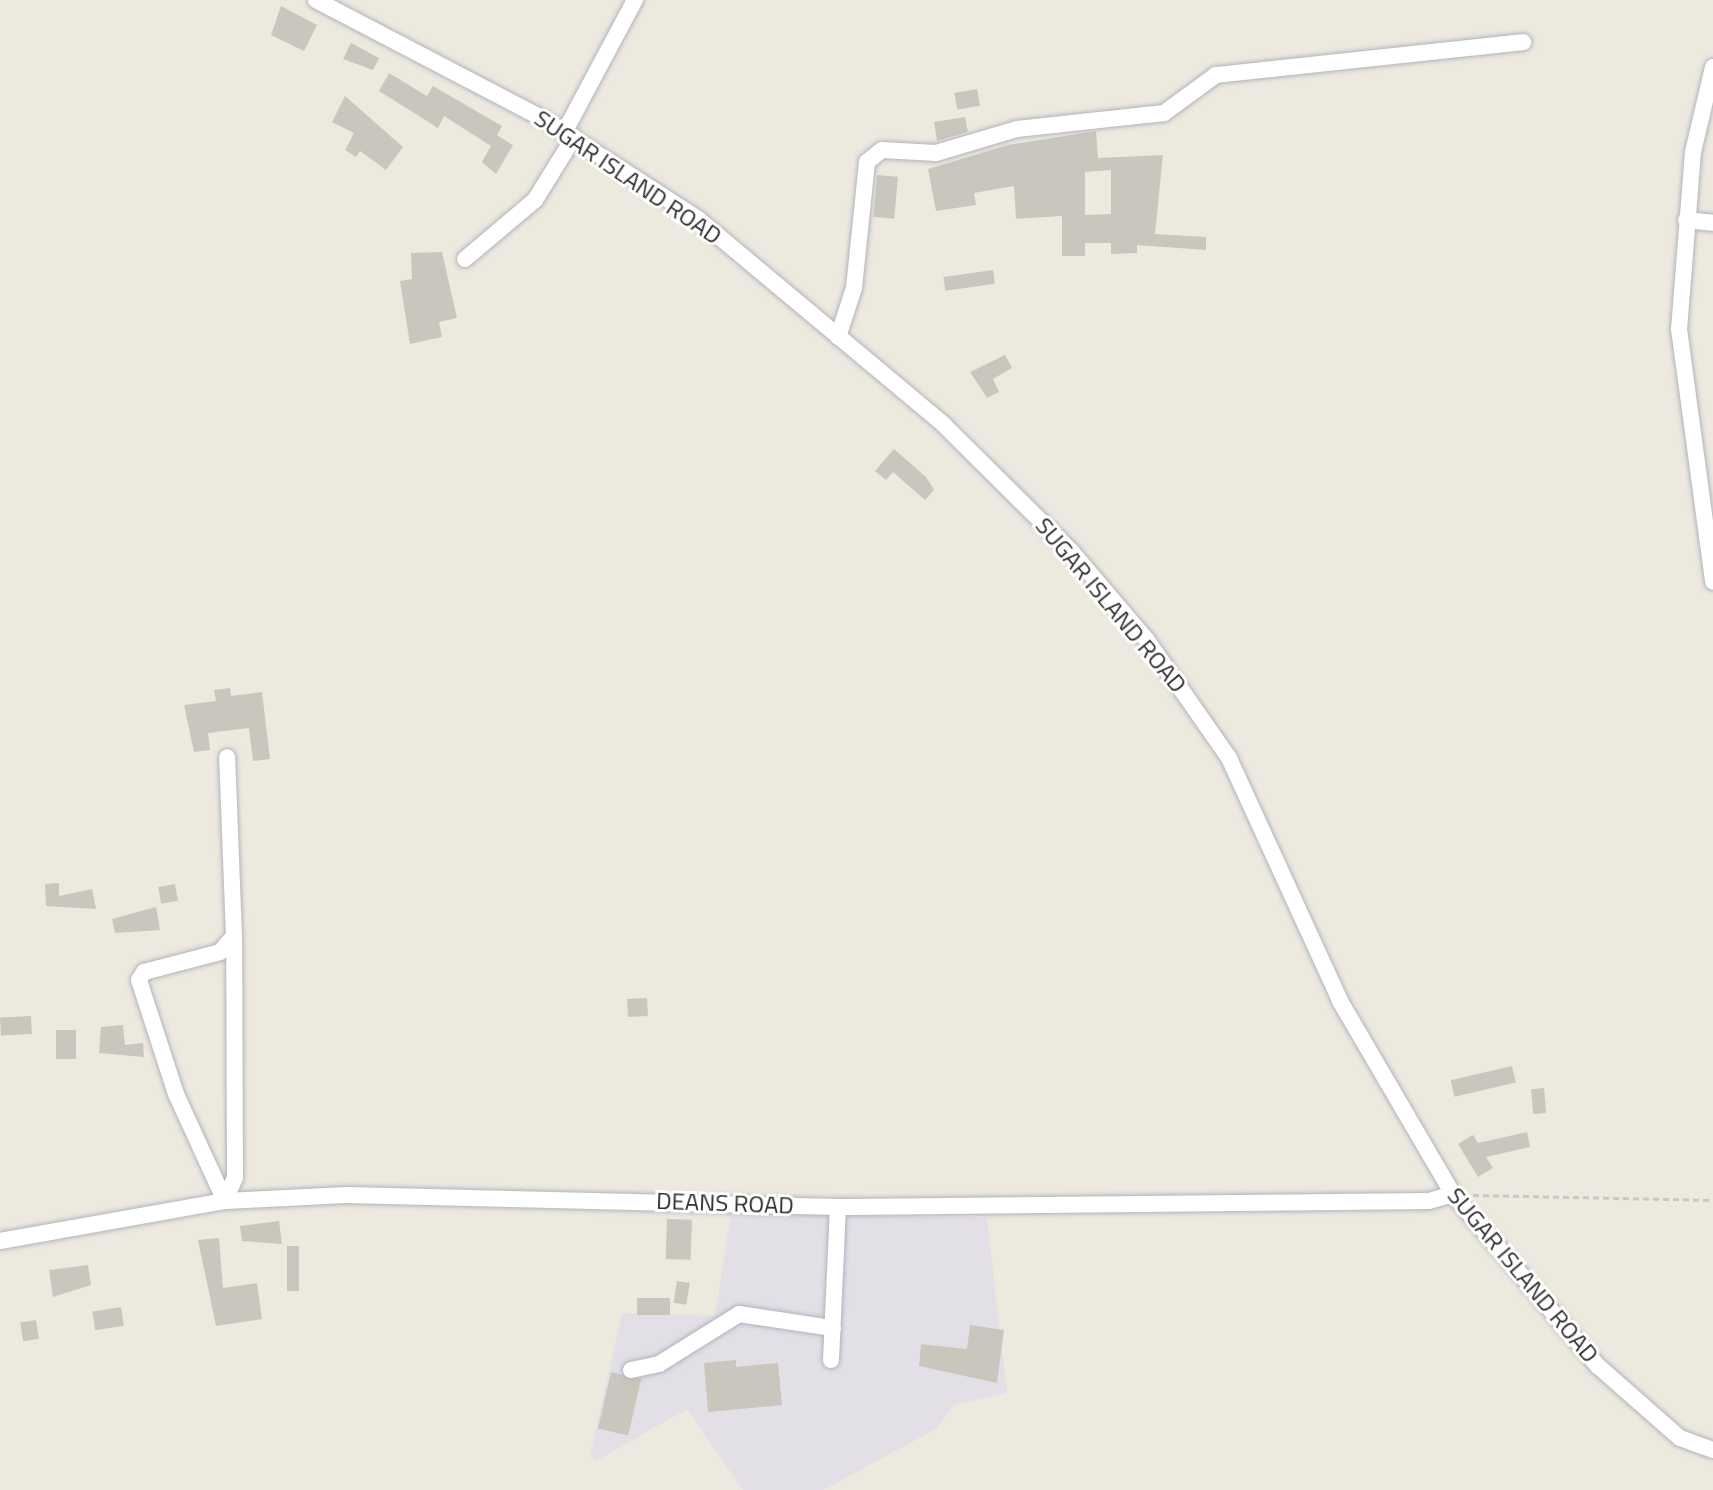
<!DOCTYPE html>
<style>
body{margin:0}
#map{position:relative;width:1713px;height:1490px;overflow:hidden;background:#ede9df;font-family:"Titillium Web",sans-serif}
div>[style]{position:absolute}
.industrial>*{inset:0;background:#e2dfe6}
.building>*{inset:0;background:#c9c7bd;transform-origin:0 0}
.path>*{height:3px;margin-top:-1.5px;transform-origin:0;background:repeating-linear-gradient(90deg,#c8c8c8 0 6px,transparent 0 10px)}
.roads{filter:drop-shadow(0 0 2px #b2b3bf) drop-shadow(0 0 2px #b2b3bf)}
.minor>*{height:16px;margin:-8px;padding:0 8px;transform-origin:8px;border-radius:8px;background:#fff}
span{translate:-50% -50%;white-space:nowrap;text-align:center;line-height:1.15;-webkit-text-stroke:6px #fff;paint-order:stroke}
.street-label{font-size:24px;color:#2c2c2c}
</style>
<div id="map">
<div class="industrial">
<i style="clip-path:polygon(731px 1213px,987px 1218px,1007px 1393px,954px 1405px,936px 1429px,823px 1490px,743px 1490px,687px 1409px,596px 1461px,590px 1456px,622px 1313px,715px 1316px)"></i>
</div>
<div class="building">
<i style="clip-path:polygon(281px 6px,317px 25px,304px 51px,271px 35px)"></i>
<i style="clip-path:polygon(351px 43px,379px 58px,373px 70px,343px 59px)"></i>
<i style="clip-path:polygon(389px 73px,427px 96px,433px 86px,502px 126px,497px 135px,513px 145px,496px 174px,482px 162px,491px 146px,444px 116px,438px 128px,379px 91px)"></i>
<i style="left:977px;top:89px;width:17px;height:23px;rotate:80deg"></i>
<i style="clip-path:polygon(345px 96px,403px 147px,386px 170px,360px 151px,356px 157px,345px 150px,354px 133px,332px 122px)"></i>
<i style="clip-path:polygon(965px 117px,968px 132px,937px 141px,934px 122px)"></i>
<i style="clip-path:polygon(evenodd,1096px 131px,1098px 158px,1163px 155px,1155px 234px,1206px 237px,1206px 250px,1137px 245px,1137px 253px,1111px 254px,1111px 243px,1085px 243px,1085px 256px,1062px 256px,1062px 216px,1016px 219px,1014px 186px,974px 193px,976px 205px,936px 211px,928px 169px,1008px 145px,1096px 131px,1111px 170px,1111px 214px,1085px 215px,1085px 172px,1111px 170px)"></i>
<i style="left:877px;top:175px;width:21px;height:42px;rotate:5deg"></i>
<i style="clip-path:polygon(442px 252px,457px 318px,439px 322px,442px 337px,410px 344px,400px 281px,412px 279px,411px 253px)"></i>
<i style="left:993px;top:270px;width:14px;height:50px;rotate:82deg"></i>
<i style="clip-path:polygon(1005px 355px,1012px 368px,993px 379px,999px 392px,987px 398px,970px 372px)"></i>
<i style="clip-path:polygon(894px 449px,926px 477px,934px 490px,925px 500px,893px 472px,886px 480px,875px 471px)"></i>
<i style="clip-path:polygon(230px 688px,231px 696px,262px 692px,270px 759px,253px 761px,249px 728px,208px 733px,210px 750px,194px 752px,184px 705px,216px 701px,214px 690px)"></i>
<i style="clip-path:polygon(59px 883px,59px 896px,92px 889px,96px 909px,46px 906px,45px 884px)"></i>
<i style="left:175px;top:884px;width:17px;height:17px;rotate:80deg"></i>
<i style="clip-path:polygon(156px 907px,160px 930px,115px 933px,112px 919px)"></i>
<i style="left:647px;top:998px;width:18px;height:20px;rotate:87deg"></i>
<i style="left:31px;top:1016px;width:18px;height:31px;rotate:87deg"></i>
<i style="clip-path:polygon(123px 1025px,125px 1045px,143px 1043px,144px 1057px,99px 1053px,101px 1027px)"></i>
<i style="left:56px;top:1030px;width:20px;height:29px"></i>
<i style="left:1512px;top:1066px;width:17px;height:63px;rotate:77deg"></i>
<i style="left:1544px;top:1088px;width:25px;height:13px;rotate:85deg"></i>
<i style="clip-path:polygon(1527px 1132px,1530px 1147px,1486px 1157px,1493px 1168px,1478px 1177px,1458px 1144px,1473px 1135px,1478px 1143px)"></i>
<i style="left:667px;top:1219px;width:25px;height:40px;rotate:2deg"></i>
<i style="clip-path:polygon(279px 1221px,282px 1244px,242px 1241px,240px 1226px)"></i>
<i style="clip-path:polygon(219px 1238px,223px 1288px,257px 1283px,262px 1319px,216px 1326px,198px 1240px)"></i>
<i style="left:287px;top:1246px;width:12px;height:45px"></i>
<i style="clip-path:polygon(88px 1265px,91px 1285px,53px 1297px,49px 1270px)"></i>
<i style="left:677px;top:1281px;width:13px;height:22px;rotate:9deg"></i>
<i style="left:637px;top:1298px;width:33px;height:17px"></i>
<i style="left:121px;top:1307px;width:19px;height:29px;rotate:81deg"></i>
<i style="left:36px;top:1320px;width:19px;height:16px;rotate:81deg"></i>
<i style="clip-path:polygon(970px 1325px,1004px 1330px,997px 1383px,919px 1366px,921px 1344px,967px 1349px)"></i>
<i style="clip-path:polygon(736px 1360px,736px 1367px,778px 1363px,782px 1405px,708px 1412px,704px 1363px)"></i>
<i style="left:611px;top:1372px;width:31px;height:58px;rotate:13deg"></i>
</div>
<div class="path">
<i style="left:1473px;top:1195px;width:240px;rotate:1.2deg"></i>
</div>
<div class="roads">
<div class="minor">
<i style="left:316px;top:0;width:255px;rotate:27.6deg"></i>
<i style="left:542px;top:118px;width:186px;rotate:32.9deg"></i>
<i style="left:698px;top:219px;width:321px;rotate:39.9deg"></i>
<i style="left:944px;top:425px;width:179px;rotate:44.8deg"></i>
<i style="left:1071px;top:551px;width:116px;rotate:49.6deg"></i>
<i style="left:1146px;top:639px;width:145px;rotate:55.1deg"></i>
<i style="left:1229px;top:758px;width:267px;rotate:65.4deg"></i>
<i style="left:1340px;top:1001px;width:224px;rotate:59.7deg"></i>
<i style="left:1453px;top:1194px;width:225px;rotate:49.9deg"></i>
<i style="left:1598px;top:1366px;width:109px;rotate:41.3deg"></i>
<i style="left:1680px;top:1438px;width:35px;rotate:20deg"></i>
<i style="left:1713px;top:67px;width:87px;rotate:103.2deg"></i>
<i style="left:1693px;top:152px;width:178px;rotate:94.5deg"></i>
<i style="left:1679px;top:329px;width:255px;rotate:82.3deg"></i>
<i style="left:565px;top:131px;width:149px;rotate:-61.9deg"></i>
<i style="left:1686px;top:220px;width:27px;rotate:6deg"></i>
<i style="left:465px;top:259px;width:92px;rotate:-40.1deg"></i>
<i style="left:535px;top:200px;width:74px;rotate:-58.2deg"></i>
<i style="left:838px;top:337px;width:52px;rotate:-71.9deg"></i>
<i style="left:854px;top:288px;width:127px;rotate:-84.1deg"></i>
<i style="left:867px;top:162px;width:19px;rotate:-39deg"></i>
<i style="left:882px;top:150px;width:54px;rotate:3.2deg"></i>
<i style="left:936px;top:153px;width:84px;rotate:-16.5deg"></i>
<i style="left:1017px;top:129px;width:148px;rotate:-6.2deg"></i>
<i style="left:1164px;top:113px;width:64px;rotate:-36.2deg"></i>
<i style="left:1216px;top:75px;width:309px;rotate:-6.1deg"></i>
<i style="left:225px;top:1201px;width:118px;rotate:-114.6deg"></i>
<i style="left:176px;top:1094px;width:120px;rotate:-108deg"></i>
<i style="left:139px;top:980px;width:9px;rotate:-58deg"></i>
<i style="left:144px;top:972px;width:79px;rotate:-14.7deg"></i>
<i style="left:220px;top:952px;width:21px;rotate:-49deg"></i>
<i style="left:234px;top:936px;width:179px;rotate:-92.2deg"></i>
<i style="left:225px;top:1201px;width:25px;rotate:-67deg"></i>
<i style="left:235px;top:1178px;width:241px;rotate:-90.2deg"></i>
<i style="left:0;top:1241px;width:229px;rotate:-10.1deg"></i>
<i style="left:225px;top:1201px;width:122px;rotate:-2.8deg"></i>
<i style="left:347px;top:1195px;width:491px;rotate:1.4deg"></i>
<i style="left:838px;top:1207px;width:591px;rotate:-0.58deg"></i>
<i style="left:1429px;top:1201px;width:25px;rotate:-16deg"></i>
<i style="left:831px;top:1360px;width:153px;rotate:-87.4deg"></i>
<i style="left:631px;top:1370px;width:29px;rotate:-12deg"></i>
<i style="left:659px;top:1364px;width:94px;rotate:-32deg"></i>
<i style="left:739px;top:1314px;width:95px;rotate:8.5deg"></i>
</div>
</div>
<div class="street-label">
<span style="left:628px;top:177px;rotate:34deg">SUGAR ISLAND ROAD</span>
<span style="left:1111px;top:605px;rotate:50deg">SUGAR ISLAND ROAD</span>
<span style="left:725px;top:1203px;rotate:2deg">DEANS ROAD</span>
<span style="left:1523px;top:1275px;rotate:50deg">SUGAR ISLAND ROAD</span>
</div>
</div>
